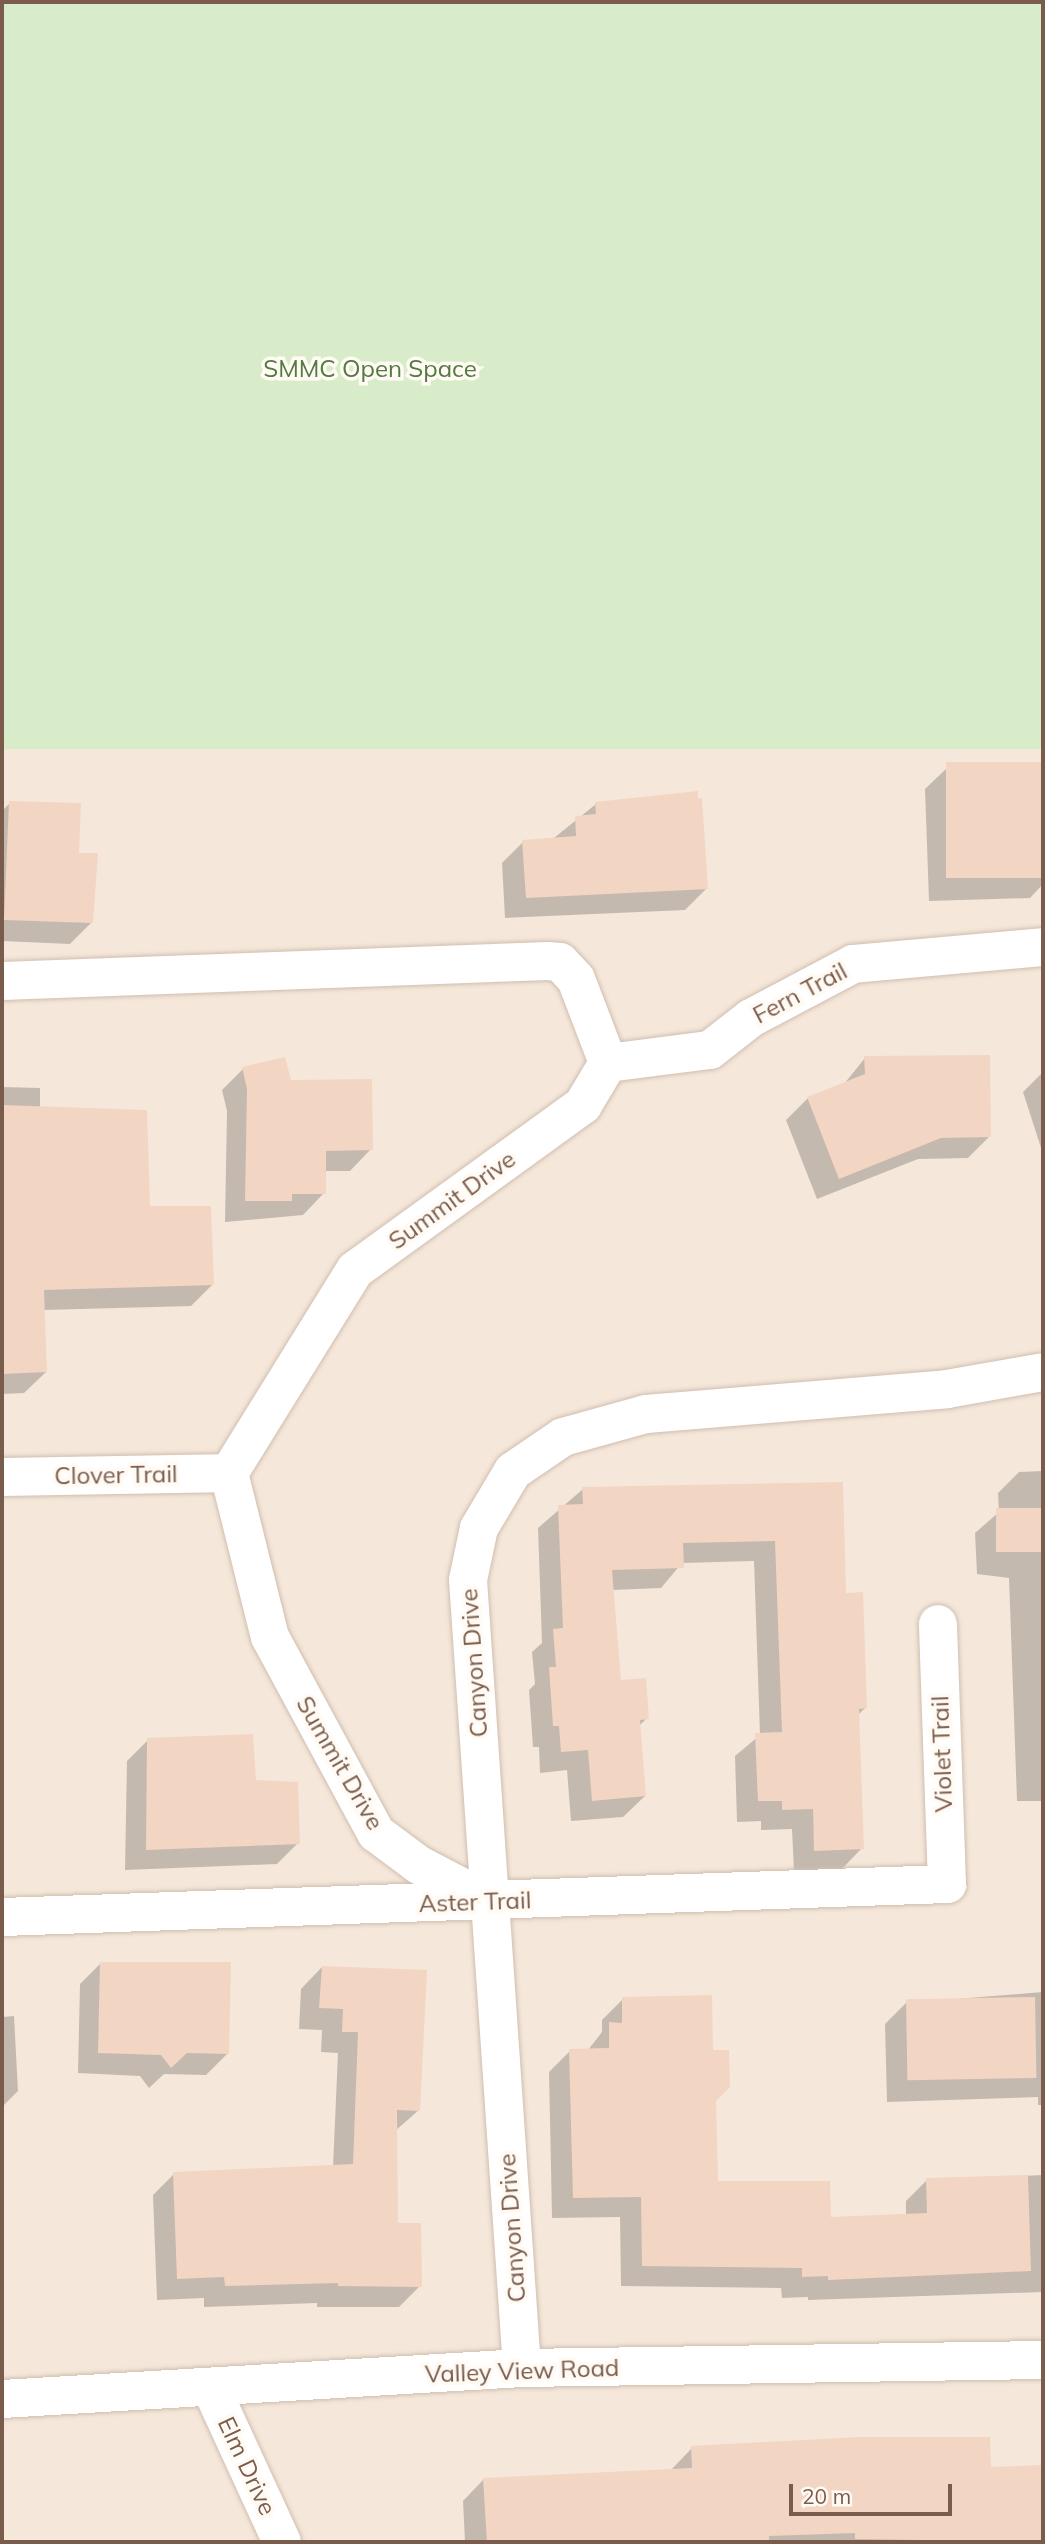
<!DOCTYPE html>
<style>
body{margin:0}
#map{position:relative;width:1045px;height:2544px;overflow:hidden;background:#fdf6ec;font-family:Mulish,sans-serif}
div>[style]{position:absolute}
.residential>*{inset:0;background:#f5e8da;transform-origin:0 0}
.green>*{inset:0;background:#d8ecc9;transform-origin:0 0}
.shadow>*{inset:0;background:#0003}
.building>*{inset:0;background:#f3d5c3;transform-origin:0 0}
.roads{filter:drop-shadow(0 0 2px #d1beb0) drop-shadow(0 0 2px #d1beb0)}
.street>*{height:38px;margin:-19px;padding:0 19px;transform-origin:19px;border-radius:19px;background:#fff}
span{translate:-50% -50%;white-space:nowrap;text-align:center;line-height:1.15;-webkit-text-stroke:7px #fffaf3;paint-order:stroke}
.park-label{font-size:24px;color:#537a41}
.street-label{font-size:24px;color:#7a5c4d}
.frame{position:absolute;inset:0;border:4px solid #7a5c4d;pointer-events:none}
.scale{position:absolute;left:789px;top:2484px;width:163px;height:32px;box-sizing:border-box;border:4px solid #7a5c4d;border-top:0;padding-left:9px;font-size:21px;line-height:24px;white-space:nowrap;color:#7a5c4d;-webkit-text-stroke:5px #fffaf3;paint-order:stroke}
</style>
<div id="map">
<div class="residential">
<i style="left:2px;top:688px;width:1041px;height:1854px"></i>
</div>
<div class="green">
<i style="left:2px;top:2px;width:1041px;height:747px"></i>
</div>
<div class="shadow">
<i style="clip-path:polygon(1043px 764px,1043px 884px,1030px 898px,929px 901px,925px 789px,947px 768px)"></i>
<i style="clip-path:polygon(10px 803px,78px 854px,91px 923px,70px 944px,2px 941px,2px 811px)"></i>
<i style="clip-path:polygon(596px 804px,706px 889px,685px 910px,505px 918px,502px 863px,523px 842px,554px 838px)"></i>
<i style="clip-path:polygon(865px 1058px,989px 1137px,968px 1158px,918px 1159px,817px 1199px,786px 1120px,808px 1098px,844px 1084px)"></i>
<i style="clip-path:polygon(243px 1069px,290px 1082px,371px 1149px,350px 1171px,324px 1171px,324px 1193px,303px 1215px,225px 1222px,227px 1111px,222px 1090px)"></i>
<i style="clip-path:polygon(1043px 1072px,1043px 1154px,1023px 1092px)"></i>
<i style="clip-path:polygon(2px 1087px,40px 1088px,40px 1110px,149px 1207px,212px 1285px,191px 1306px,43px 1310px,46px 1372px,24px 1393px,2px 1394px)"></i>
<i style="clip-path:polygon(1043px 1471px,1043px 1801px,1017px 1801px,1009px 1578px,977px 1574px,975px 1533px,999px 1512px,998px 1493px,1019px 1472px)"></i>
<i style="clip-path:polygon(842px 1484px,844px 1595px,865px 1708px,857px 1716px,862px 1848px,841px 1870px,794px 1871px,792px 1829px,761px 1830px,761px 1821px,737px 1822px,735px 1756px,760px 1735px,754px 1561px,682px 1563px,661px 1588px,612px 1590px,619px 1682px,647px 1718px,639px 1726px,645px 1796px,623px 1817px,571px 1821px,567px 1770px,540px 1773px,539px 1747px,533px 1747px,529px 1690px,535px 1684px,532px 1652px,542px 1643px,538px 1528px,583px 1489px)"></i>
<i style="clip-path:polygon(148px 1740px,254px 1782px,298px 1843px,277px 1864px,125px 1870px,127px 1761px)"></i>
<i style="clip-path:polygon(101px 1963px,227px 2054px,206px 2075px,164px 2074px,149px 2088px,140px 2076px,78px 2073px,80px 1984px)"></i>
<i style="clip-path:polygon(322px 1967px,419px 2110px,395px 2131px,396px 2224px,420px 2286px,399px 2307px,317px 2307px,317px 2303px,204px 2307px,204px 2298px,157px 2300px,153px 2195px,174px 2174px,333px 2167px,338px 2053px,321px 2052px,322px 2030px,299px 2029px,301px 1989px)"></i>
<i style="clip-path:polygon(1043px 1992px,1043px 2105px,1038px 2105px,1038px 2097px,887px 2102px,885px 2024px,906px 2003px)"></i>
<i style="clip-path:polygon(623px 1999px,714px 2100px,717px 2183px,830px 2218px,906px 2216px,906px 2201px,927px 2180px,1043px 2175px,1043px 2292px,808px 2300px,808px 2297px,782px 2298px,781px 2288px,621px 2286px,620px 2217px,552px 2218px,549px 2072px,570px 2051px,588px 2050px,602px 2032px,602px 2020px)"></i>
<i style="clip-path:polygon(14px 2016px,18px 2091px,2px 2107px,2px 2017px)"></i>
<i style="clip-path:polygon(692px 2448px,989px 2469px,1043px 2467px,1043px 2542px,465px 2542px,463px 2501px,484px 2479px,671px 2470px)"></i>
</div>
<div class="building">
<i style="left:1043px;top:762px;width:116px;height:97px;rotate:90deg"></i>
<i style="clip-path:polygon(698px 791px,698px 798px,702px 798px,708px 889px,526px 898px,522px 840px,576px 836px,575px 816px,596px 814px,595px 802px)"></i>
<i style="clip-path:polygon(9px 801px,81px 803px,79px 853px,98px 853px,93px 923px,4px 920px)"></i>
<i style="clip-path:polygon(990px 1055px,991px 1137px,941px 1138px,839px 1179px,807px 1097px,865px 1074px,864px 1056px)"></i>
<i style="clip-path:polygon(285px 1057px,291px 1080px,372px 1079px,373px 1150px,326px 1151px,326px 1194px,292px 1194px,292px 1201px,245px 1201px,247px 1089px,242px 1067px)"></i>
<i style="clip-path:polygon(2px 1105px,147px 1110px,150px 1206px,211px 1206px,214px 1285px,44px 1290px,47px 1372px,2px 1374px)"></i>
<i style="clip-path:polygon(843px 1482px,846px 1593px,863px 1592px,867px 1708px,859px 1709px,864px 1849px,814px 1851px,813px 1809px,782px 1810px,782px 1801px,758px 1801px,755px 1733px,782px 1732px,775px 1541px,683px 1543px,684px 1568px,612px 1570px,621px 1680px,646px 1678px,649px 1719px,640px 1720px,646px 1796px,592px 1801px,588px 1750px,561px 1752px,559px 1726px,553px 1726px,549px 1667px,556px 1667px,553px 1629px,563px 1628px,558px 1505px,583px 1504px,582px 1487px)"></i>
<i style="left:1043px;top:1508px;width:44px;height:47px;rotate:90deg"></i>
<i style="clip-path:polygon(253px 1734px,256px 1780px,298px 1782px,300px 1844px,146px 1850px,147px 1738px)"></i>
<i style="clip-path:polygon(100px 1962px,231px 1962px,229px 2054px,187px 2053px,171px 2068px,161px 2055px,98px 2053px)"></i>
<i style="clip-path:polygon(322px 1966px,427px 1970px,420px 2111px,397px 2110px,398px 2223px,421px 2223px,422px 2287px,338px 2286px,338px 2283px,225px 2286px,224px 2277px,177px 2279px,173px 2172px,353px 2164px,358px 2032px,342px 2032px,343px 2009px,319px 2008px)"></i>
<i style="clip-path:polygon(712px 1995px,713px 2050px,729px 2050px,730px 2087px,716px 2101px,718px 2181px,830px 2181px,831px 2217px,927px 2213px,926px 2178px,1028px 2175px,1031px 2271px,828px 2280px,828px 2276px,802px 2277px,802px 2268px,642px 2266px,641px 2197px,573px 2198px,569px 2049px,609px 2048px,609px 2022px,622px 2023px,622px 1997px)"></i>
<i style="left:1035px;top:1997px;width:81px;height:129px;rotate:89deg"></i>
<i style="clip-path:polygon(859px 2437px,990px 2437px,991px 2467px,1043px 2465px,1043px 2542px,855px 2539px,855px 2533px,769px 2536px,769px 2542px,487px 2542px,483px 2478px,692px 2468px,691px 2446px)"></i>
</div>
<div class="roads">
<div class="street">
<i style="left:2px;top:981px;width:546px;rotate:-2.1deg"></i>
<i style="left:548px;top:961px;width:12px;rotate:5deg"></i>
<i style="left:560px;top:962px;width:23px;rotate:47deg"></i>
<i style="left:576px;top:979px;width:90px;rotate:69.1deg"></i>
<i style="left:608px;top:1063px;width:49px;rotate:120.8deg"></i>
<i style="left:583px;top:1105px;width:281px;rotate:144.1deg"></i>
<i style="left:355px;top:1270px;width:239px;rotate:121.8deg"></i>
<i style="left:229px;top:1473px;width:169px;rotate:76deg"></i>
<i style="left:270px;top:1637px;width:223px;rotate:61.6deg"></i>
<i style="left:376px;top:1833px;width:54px;rotate:36.7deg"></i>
<i style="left:419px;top:1865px;width:80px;rotate:27.5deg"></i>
<i style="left:608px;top:1063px;width:103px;rotate:-7.3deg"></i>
<i style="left:710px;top:1050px;width:52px;rotate:-38deg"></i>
<i style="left:751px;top:1018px;width:115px;rotate:-27.9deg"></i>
<i style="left:853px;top:964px;width:191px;rotate:-5.1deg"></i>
<i style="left:2px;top:1477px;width:227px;rotate:-1deg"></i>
<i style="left:2px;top:1917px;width:946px;rotate:-2deg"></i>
<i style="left:947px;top:1884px;width:260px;rotate:-92deg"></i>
<i style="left:522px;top:2368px;width:790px;rotate:-93.92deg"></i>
<i style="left:468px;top:1580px;width:53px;rotate:-78.1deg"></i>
<i style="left:479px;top:1528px;width:66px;rotate:-59.2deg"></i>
<i style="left:513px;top:1471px;width:60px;rotate:-34.2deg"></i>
<i style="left:563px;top:1437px;width:86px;rotate:-15.5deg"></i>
<i style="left:646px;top:1414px;width:302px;rotate:-4.7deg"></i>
<i style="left:947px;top:1389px;width:97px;rotate:-10deg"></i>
<i style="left:212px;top:2390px;width:167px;rotate:65.3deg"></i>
<i style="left:2px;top:2399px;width:521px;rotate:-3.41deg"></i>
<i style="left:522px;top:2368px;width:521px;rotate:-0.88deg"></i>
</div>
</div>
<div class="park-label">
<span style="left:370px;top:369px">SMMC Open Space</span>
</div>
<div class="street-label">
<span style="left:800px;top:993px;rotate:-28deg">Fern Trail</span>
<span style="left:452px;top:1200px;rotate:-36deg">Summit Drive</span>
<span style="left:116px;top:1475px;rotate:-1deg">Clover Trail</span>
<span style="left:474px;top:1663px;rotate:-94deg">Canyon Drive</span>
<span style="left:942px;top:1754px;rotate:-92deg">Violet Trail</span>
<span style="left:340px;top:1763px;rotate:60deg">Summit Drive</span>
<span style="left:475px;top:1902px;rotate:-2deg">Aster Trail</span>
<span style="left:512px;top:2228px;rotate:-94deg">Canyon Drive</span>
<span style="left:522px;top:2371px;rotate:-2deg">Valley View Road</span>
<span style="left:247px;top:2466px;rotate:65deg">Elm Drive</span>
</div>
<div class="frame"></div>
<div class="scale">20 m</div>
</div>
